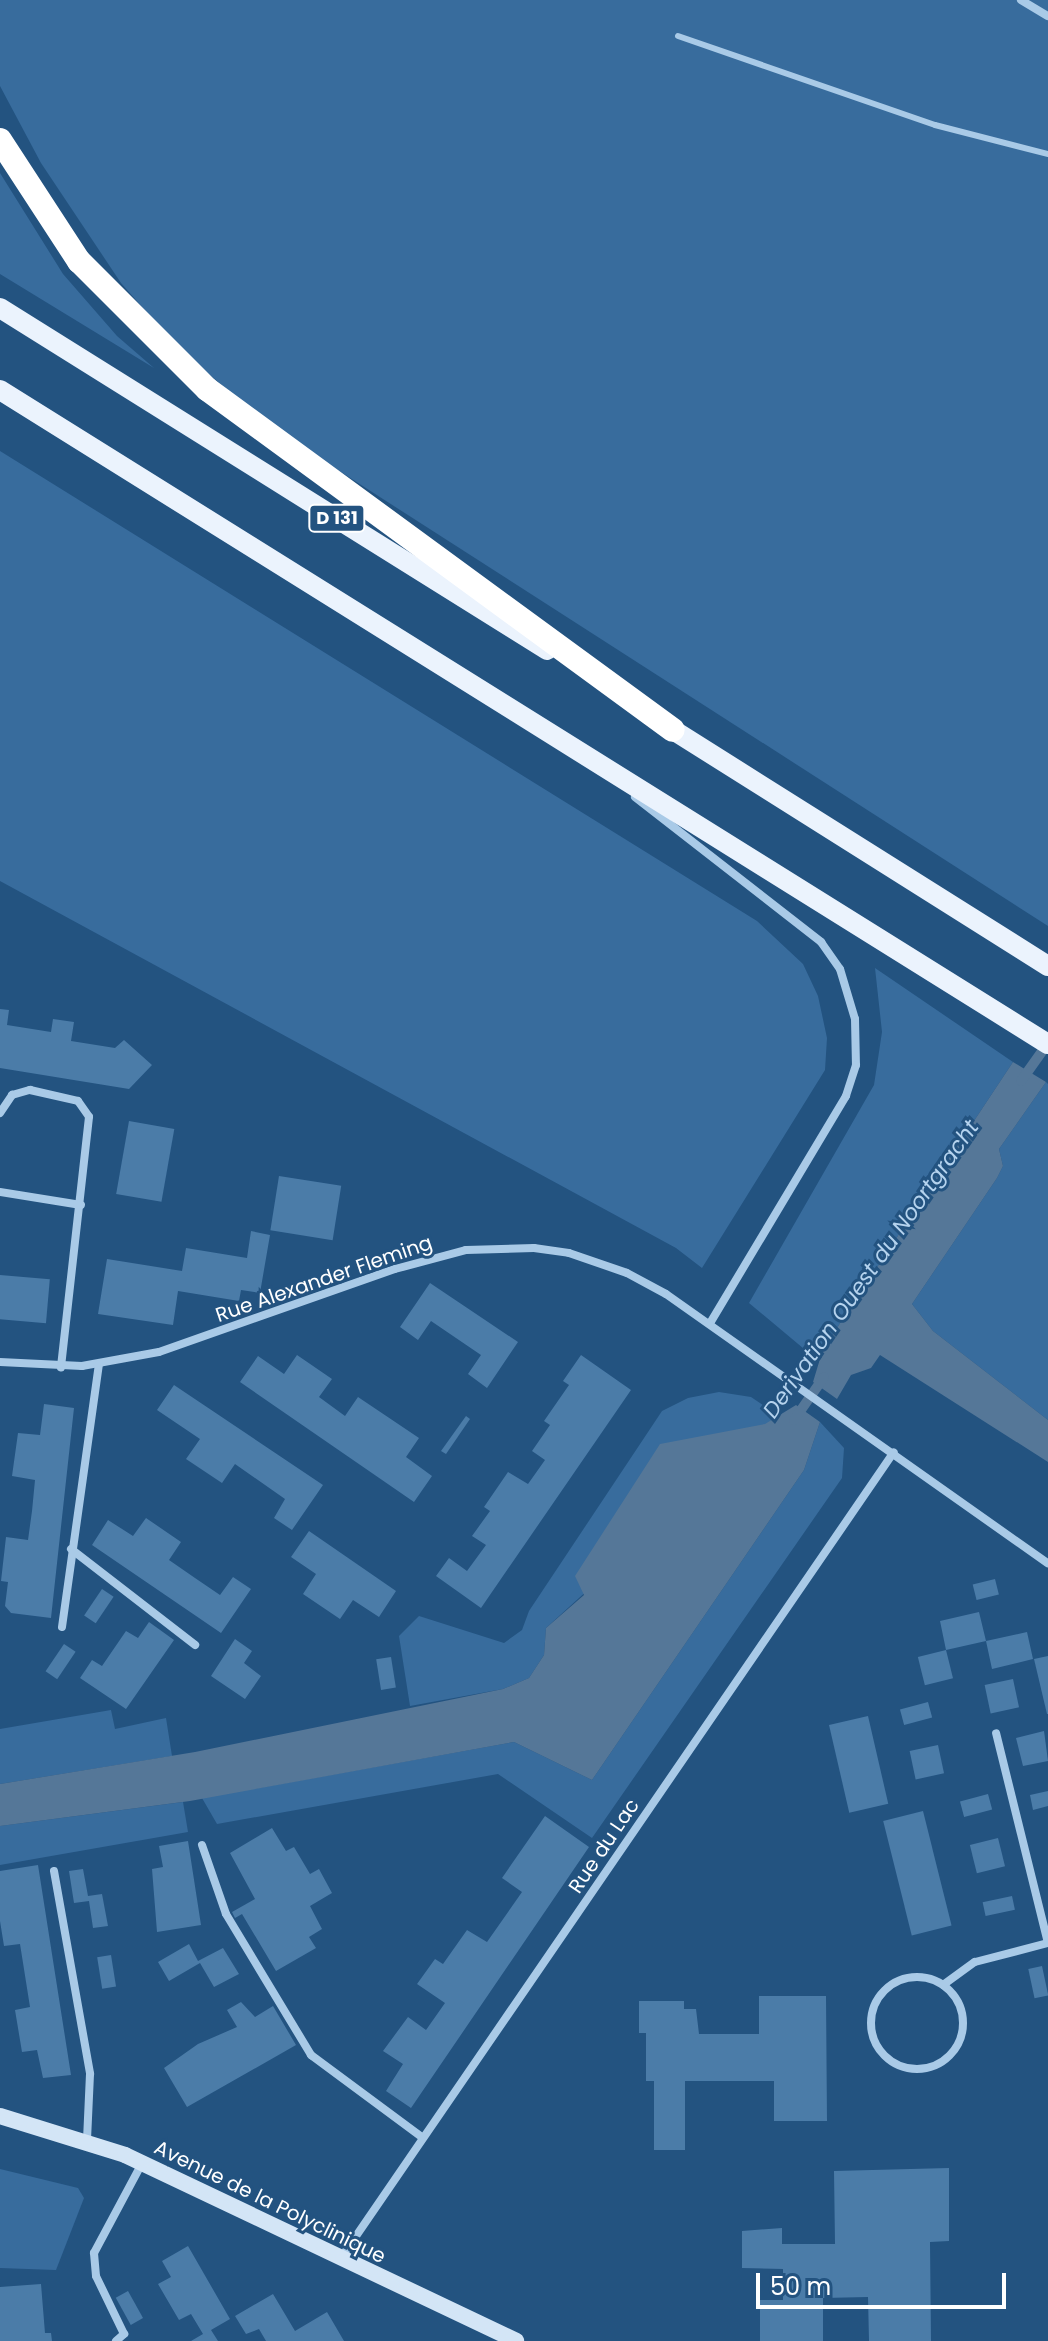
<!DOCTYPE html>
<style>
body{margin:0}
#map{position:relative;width:1048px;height:2341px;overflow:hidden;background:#235380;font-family:Poppins,sans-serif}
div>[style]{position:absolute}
.green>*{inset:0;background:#386c9d}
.water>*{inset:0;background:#557798}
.stream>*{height:10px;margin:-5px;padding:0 5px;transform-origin:5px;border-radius:5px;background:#557798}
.building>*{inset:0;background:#4b7ca8;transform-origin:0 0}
.lane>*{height:6px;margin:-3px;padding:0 3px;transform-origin:3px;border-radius:3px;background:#a9cae7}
.street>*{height:8px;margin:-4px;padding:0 4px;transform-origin:4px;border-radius:4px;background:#a9cae7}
.street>.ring{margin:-4px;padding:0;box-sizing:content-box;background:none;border:8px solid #a9cae7;border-radius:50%}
.secondary>*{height:16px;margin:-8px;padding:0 8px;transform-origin:8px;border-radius:8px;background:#d3e5f6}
.primary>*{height:20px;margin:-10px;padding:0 10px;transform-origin:10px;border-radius:10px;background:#ebf3fd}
.highway>*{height:24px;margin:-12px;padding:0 12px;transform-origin:12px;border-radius:12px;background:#fff}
span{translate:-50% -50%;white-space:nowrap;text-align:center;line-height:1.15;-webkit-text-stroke:6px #235380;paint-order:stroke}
.shield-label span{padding:2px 6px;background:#235380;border:2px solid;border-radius:6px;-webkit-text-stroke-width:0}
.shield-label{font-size:18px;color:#fff;font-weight:700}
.street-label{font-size:20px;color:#fff}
.water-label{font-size:22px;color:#b5d3ee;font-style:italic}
.scale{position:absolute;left:756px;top:2273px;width:250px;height:36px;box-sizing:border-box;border:4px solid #fff;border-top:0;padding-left:10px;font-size:24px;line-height:28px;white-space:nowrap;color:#fff;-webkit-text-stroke:6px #235380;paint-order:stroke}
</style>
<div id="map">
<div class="green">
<i style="clip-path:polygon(0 0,1048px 0,1048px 926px,274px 429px,179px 349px,121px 283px,41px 163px,0 86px)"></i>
<i style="clip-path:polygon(0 173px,63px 274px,117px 336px,154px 368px,0 274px)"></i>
<i style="clip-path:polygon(0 451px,757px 921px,803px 964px,818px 996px,827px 1038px,825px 1070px,702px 1268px,676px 1248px,0 881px)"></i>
<i style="clip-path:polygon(875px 968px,1013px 1062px,823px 1349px,822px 1364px,749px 1303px,874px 1085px,882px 1032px)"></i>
<i style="clip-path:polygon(1046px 1082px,1048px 1084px,1048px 1420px,933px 1331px,912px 1304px,997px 1178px,1003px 1166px,999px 1149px)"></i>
<i style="clip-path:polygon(719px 1392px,751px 1397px,779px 1416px,546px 1628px,544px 1655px,529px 1678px,503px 1689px,410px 1706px,399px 1636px,419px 1616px,504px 1643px,522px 1630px,529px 1611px,662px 1411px,688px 1398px)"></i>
<i style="clip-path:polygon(820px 1422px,844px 1448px,842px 1478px,592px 1838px,498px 1774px,217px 1824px,202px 1798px,514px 1742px,592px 1780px,804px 1470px)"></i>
<i style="clip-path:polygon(111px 1710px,115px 1729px,166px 1718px,172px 1756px,0 1784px,0 1729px)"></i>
<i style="clip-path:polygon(183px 1802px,188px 1832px,0 1865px,0 1826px)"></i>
<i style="clip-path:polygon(0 2169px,78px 2188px,84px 2198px,56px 2270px,0 2268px)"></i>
</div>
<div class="water">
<i style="clip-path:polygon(1013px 1062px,1046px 1082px,999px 1149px,1003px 1166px,997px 1178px,912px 1304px,933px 1331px,1048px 1420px,1048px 1462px,880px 1355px,871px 1368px,851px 1375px,837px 1399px,813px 1382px,823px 1349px)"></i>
<i style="clip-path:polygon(796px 1405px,820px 1422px,804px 1470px,592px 1780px,514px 1742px,190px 1801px,0 1826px,0 1784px,195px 1752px,503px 1689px,529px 1678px,544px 1655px,546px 1628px,584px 1595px,575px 1576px,660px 1444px,765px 1424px)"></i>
</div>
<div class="stream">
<i style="left:1021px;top:1081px;width:47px;rotate:-54.6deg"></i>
<i style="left:794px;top:1420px;width:52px;rotate:-55.1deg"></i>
</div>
<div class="building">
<i style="clip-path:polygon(0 1009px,9px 1010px,7px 1025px,51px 1032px,53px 1019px,74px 1022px,71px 1041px,115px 1048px,124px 1040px,152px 1065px,129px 1089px,0 1068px)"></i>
<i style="left:129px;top:1121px;width:46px;height:74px;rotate:10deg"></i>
<i style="left:279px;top:1176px;width:63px;height:55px;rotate:9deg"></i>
<i style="clip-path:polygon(251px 1231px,270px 1235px,260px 1293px,241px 1290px,239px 1301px,178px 1291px,173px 1325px,98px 1314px,107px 1259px,182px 1271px,186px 1248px,247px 1258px)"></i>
<i style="left:0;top:1275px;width:50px;height:44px;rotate:5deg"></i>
<i style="clip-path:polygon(430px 1283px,518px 1342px,487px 1388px,468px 1374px,481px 1355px,431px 1321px,418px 1340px,400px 1327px)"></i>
<i style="clip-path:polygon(297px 1355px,332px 1379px,319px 1397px,345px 1416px,358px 1397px,419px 1438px,406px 1457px,432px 1476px,414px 1502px,240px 1382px,258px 1356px,284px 1374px)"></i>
<i style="clip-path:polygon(581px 1355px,631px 1390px,481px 1608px,436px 1576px,449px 1558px,467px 1571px,486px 1545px,472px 1536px,490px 1511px,484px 1507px,508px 1472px,528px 1484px,545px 1460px,532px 1451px,550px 1425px,544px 1421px,569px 1385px,563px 1381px)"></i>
<i style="clip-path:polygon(174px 1385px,323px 1485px,292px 1530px,274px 1518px,285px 1499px,235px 1464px,222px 1483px,186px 1459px,200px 1439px,157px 1410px)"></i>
<i style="clip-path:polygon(44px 1404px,74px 1408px,51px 1618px,11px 1613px,5px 1606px,8px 1582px,1px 1581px,6px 1537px,28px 1540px,32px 1511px,35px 1480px,12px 1476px,18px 1433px,40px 1435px)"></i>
<i style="clip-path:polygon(466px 1416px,470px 1419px,446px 1454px,441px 1451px)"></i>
<i style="clip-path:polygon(146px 1518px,181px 1542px,169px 1560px,195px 1578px,220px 1595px,233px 1577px,251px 1589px,221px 1633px,92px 1545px,108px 1520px,133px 1536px)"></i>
<i style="clip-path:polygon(309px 1531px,396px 1591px,379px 1617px,353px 1600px,340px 1619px,303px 1594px,316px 1574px,291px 1557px)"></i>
<i style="left:995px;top:1579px;width:16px;height:23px;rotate:76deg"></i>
<i style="left:102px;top:1589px;width:14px;height:32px;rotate:34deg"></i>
<i style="clip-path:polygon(979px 1612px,986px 1641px,1027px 1632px,1033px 1659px,992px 1669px,986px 1641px,946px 1650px,940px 1621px)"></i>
<i style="clip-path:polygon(149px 1622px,174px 1640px,126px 1709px,80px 1678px,92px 1660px,102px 1666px,126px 1631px,138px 1638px)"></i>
<i style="clip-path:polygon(235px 1639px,252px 1651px,244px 1663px,261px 1676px,245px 1699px,211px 1676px)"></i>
<i style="left:64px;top:1644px;width:14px;height:33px;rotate:34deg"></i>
<i style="left:946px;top:1650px;width:29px;height:29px;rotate:76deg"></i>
<i style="clip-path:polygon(1048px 1656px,1048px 1714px,1047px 1714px,1034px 1659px)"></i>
<i style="left:391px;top:1657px;width:31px;height:15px;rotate:81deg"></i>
<i style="left:1013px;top:1679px;width:29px;height:29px;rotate:78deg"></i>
<i style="left:928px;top:1702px;width:16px;height:29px;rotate:75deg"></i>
<i style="left:868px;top:1716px;width:90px;height:40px;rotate:77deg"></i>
<i style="clip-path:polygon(1044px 1731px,1048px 1761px,1023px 1766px,1016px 1738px)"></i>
<i style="left:938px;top:1745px;width:29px;height:29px;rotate:78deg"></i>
<i style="clip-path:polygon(1048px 1791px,1048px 1806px,1033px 1810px,1030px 1795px)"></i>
<i style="left:988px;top:1794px;width:16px;height:29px;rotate:75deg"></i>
<i style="left:923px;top:1811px;width:118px;height:41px;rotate:76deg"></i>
<i style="clip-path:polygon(545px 1816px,589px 1847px,411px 2108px,386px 2091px,403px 2064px,383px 2051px,408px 2017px,426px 2030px,445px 2003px,417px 1984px,435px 1959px,443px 1964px,467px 1930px,487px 1942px,522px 1892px,502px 1878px)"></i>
<i style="clip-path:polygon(272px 1828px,286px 1851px,294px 1847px,310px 1874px,319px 1869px,332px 1893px,310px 1906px,322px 1929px,309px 1937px,316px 1948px,276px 1971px,242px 1914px,235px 1918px,232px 1912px,255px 1899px,230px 1853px)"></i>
<i style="left:998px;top:1838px;width:29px;height:29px;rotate:76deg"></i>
<i style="clip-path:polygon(188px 1841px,201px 1925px,157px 1932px,152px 1869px,163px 1867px,159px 1846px)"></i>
<i style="clip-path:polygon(38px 1865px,71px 2075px,43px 2078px,37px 2050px,22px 2052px,15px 2010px,30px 2007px,20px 1944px,4px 1946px,0 1921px,0 1871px)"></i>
<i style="clip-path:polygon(83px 1869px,88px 1896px,102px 1894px,108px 1926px,93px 1928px,89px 1901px,74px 1903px,69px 1871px)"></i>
<i style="left:1012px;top:1896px;width:14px;height:30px;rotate:78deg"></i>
<i style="clip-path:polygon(189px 1944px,198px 1961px,223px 1948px,239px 1974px,214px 1987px,200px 1963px,169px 1981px,158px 1962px)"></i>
<i style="left:111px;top:1955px;width:32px;height:14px;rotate:81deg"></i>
<i style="left:1042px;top:1966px;width:30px;height:14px;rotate:78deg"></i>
<i style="clip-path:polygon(759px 1996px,826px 1996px,827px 2121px,774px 2121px,774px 2081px,685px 2081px,685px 2150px,654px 2150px,654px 2081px,646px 2081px,646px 2033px,639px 2033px,639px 2001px,684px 2001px,684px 2009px,696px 2009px,699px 2034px,759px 2034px)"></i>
<i style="clip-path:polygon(241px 2002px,255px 2017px,273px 2006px,296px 2045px,187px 2107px,164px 2068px,198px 2044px,237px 2027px,227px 2010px)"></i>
<i style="clip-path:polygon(949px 2168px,949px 2241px,930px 2242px,931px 2341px,869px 2341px,868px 2297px,823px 2298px,823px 2341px,760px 2341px,760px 2300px,783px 2300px,783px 2269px,742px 2268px,742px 2231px,782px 2228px,782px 2244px,835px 2244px,834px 2171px)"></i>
<i style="clip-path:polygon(188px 2246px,230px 2319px,211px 2330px,218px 2341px,191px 2341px,203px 2334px,191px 2314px,179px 2320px,158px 2284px,171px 2277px,162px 2261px)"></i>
<i style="clip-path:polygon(41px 2284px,45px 2333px,51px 2333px,52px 2341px,0 2341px,0 2287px)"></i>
<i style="left:128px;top:2291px;width:31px;height:14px;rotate:61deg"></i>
<i style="clip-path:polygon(273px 2294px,295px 2331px,327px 2312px,344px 2341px,266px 2341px,259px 2329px,246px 2334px,235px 2316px)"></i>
</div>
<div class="lane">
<i style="left:678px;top:36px;width:272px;rotate:19.1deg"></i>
<i style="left:935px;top:125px;width:117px;rotate:14.4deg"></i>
</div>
<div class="street">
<i style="left:1021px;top:0;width:31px;rotate:31deg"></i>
<i style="left:635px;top:797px;width:236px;rotate:37.9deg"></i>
<i style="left:821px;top:942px;width:33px;rotate:55deg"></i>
<i style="left:840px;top:969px;width:52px;rotate:73.3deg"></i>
<i style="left:855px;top:1019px;width:46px;rotate:88.8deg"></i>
<i style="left:856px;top:1065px;width:33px;rotate:108deg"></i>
<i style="left:846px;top:1096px;width:265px;rotate:120.9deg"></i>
<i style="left:0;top:1113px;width:22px;rotate:-56deg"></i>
<i style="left:12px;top:1095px;width:19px;rotate:-16deg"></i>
<i style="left:30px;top:1090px;width:49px;rotate:12.9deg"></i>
<i style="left:78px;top:1101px;width:19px;rotate:55deg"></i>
<i style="left:89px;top:1117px;width:252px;rotate:96.4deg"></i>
<i style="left:0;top:1192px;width:82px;rotate:9.1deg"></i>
<i style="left:0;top:1362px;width:82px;rotate:2.8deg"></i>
<i style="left:82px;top:1366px;width:78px;rotate:-10.3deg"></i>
<i style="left:159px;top:1352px;width:250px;rotate:-19.4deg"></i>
<i style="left:395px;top:1269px;width:73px;rotate:-15deg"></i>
<i style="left:466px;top:1250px;width:68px;rotate:-1.7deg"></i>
<i style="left:534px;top:1248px;width:35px;rotate:8deg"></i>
<i style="left:569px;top:1253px;width:61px;rotate:19deg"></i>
<i style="left:627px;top:1273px;width:44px;rotate:28.3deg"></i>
<i style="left:666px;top:1294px;width:467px;rotate:35.2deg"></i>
<i style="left:71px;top:1549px;width:157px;rotate:37.7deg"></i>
<i style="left:62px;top:1627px;width:265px;rotate:-82deg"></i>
<i style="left:202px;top:1845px;width:73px;rotate:70.8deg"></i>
<i style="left:226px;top:1914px;width:165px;rotate:58.9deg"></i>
<i style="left:311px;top:2055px;width:139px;rotate:36.5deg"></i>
<i style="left:54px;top:1871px;width:206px;rotate:79.9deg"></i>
<i style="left:90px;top:2074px;width:67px;rotate:92.6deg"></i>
<i class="ring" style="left:871px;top:1977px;width:84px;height:84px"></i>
<i style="left:943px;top:1985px;width:39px;rotate:-36deg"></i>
<i style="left:975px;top:1962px;width:75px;rotate:-14.6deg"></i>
<i style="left:1048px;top:1943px;width:216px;rotate:-103.9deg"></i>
<i style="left:341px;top:2258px;width:977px;rotate:-55.55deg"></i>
<i style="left:116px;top:2341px;width:11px;rotate:-41deg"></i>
<i style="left:124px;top:2334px;width:64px;rotate:-115.8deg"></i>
<i style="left:96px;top:2276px;width:23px;rotate:-95deg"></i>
<i style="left:94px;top:2253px;width:102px;rotate:-61.9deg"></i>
</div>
<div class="secondary">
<i style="left:0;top:2116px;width:131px;rotate:17.3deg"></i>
<i style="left:125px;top:2155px;width:433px;rotate:25.4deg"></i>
</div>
<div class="primary">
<i style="left:0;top:308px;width:645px;rotate:32.01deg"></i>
<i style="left:0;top:390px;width:1235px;rotate:31.97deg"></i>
<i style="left:662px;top:723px;width:456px;rotate:32.2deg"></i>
</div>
<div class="highway">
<i style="left:0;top:140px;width:145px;rotate:56.9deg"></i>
<i style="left:79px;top:261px;width:181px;rotate:45deg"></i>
<i style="left:207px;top:389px;width:577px;rotate:36.2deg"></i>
</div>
<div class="shield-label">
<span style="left:337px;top:518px">D 131</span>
</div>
<div class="street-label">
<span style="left:324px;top:1279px;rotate:-19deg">Rue Alexander Fleming</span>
<span style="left:604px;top:1846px;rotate:-56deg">Rue du Lac</span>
<span style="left:270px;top:2202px;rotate:26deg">Avenue de la Polyclinique</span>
</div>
<div class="water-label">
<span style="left:871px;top:1269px;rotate:-55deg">Derivation Ouest du Noortgracht</span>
</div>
<div class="scale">50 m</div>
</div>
